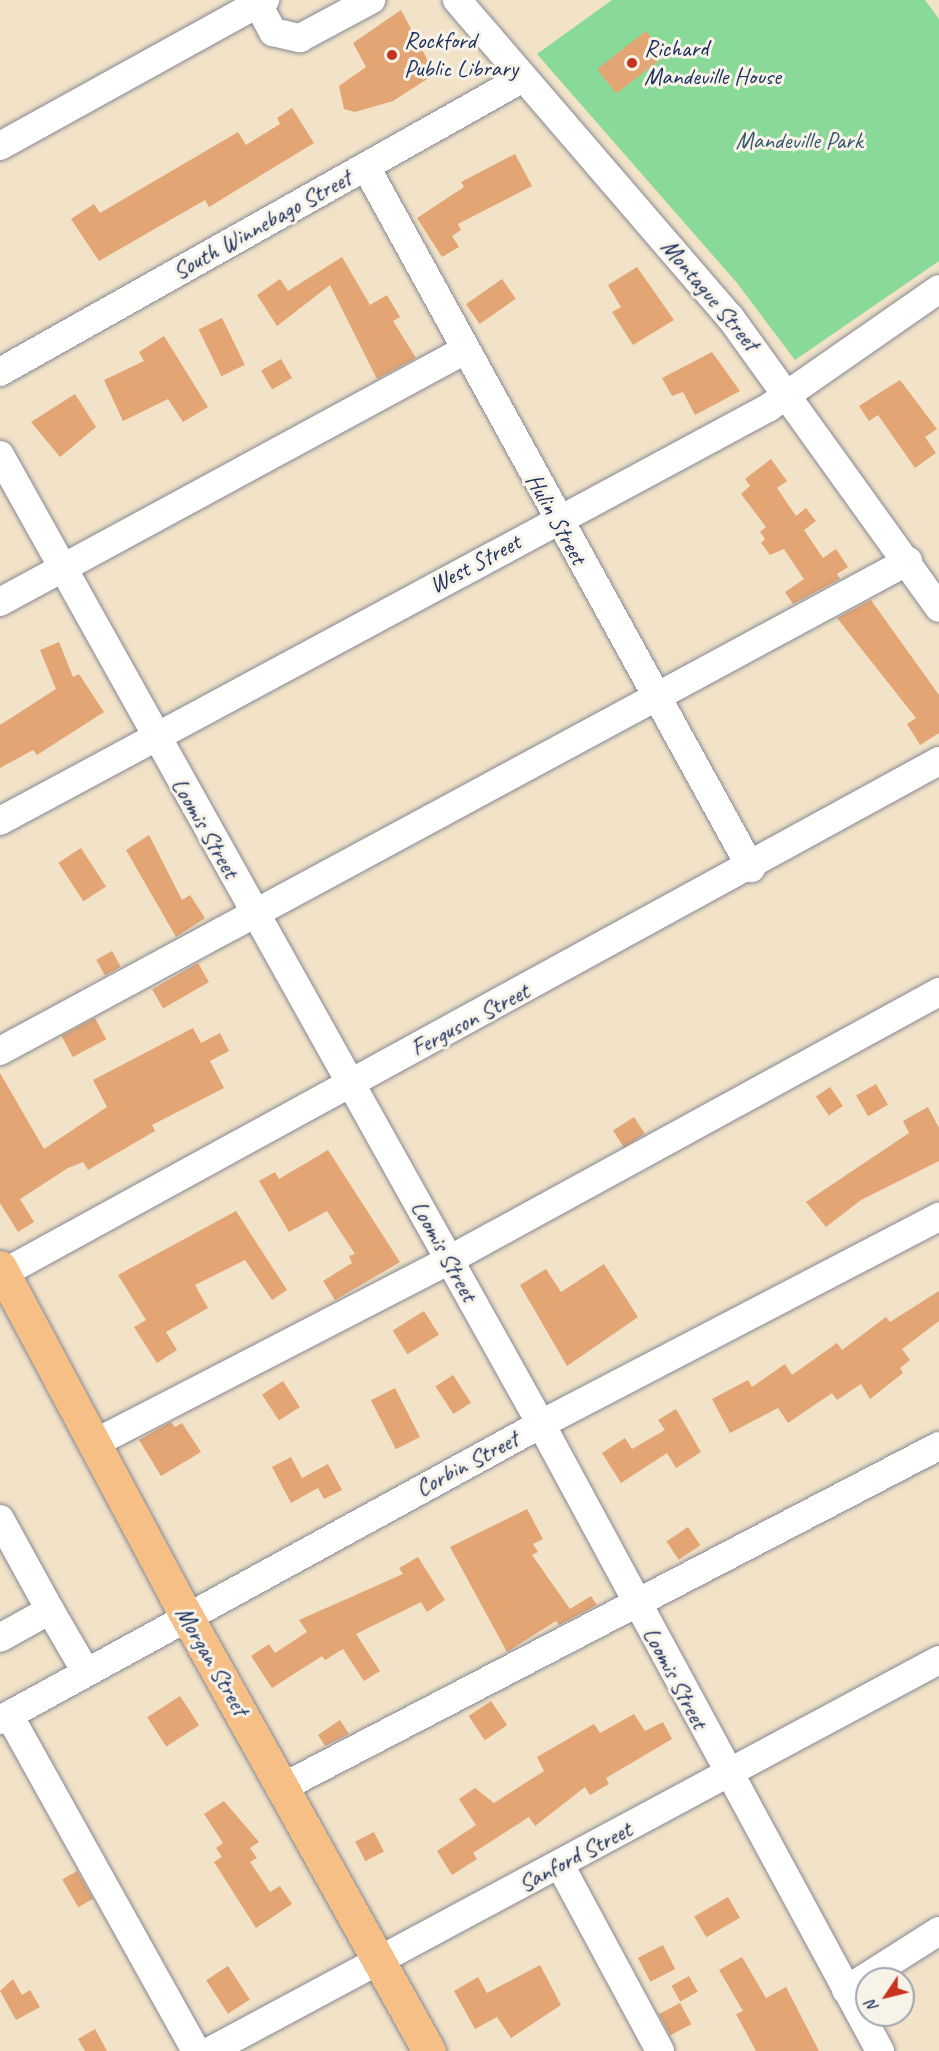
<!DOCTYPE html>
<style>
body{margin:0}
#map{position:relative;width:939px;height:2051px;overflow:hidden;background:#f1e2c8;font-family:Caveat,sans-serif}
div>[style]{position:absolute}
.green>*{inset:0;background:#89d999}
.building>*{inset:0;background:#e3a574;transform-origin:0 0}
.roads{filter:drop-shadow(0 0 2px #868893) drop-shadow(0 0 2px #868893)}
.minor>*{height:28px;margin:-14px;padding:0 14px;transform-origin:14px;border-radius:14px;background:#fff}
.major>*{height:33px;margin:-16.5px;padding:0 16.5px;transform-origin:16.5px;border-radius:16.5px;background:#f5bf86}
.dots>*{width:16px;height:16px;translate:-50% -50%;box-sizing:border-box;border:3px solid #f7f3e8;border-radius:50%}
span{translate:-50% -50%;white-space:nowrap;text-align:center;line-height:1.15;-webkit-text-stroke:6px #f7f3e8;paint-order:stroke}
.poi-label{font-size:24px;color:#1b2f5e}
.left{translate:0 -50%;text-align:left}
.park-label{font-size:24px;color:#365a6d}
.street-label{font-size:24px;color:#1b2f5e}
.north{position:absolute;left:855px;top:1967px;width:60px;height:60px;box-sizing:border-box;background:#f7f3e8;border:2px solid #9fa5b1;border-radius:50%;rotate:235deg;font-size:16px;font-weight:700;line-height:24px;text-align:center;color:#1b2f5e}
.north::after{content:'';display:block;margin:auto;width:21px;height:27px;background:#c8321e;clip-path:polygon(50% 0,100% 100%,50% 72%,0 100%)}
</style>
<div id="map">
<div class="green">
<i style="clip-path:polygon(612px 0,925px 0,939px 19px,939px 261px,795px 360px,737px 283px,537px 54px)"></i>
</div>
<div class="building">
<i style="clip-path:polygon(401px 10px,435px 74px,393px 101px,355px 112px,344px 109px,339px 86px,366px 67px,353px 43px)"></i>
<i style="left:646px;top:31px;width:31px;height:62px;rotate:52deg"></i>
<i style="clip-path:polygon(292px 108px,314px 143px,209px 207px,205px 200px,99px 261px,71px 219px,94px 204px,100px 213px,238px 132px,246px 145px,280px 124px,277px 118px)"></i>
<i style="clip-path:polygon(515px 154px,532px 186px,458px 224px,461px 230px,452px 236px,459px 247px,442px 257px,417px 218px,464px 187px,461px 182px)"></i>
<i style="clip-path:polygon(342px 257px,370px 305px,387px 295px,400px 317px,393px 321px,416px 358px,377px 379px,330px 285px,277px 326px,257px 295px,280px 279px,288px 291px)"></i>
<i style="clip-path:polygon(637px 267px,674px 320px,633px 345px,612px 312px,621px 307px,608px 285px)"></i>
<i style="left:502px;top:279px;width:24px;height:44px;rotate:55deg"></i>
<i style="left:222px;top:318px;width:52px;height:26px;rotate:64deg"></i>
<i style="clip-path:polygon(164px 336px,208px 407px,183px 422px,168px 399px,123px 421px,104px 380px,144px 361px,139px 352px)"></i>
<i style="clip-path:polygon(712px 352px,740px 391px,695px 415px,683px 392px,672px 396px,662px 378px)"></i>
<i style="left:281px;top:359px;width:22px;height:23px;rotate:60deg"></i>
<i style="clip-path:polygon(900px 380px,937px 429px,925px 437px,936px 453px,915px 468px,878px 415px,869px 421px,859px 406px)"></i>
<i style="clip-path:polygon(75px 394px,96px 427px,60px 457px,31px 422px)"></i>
<i style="clip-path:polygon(771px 459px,787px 481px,777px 488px,796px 516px,806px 508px,816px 521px,804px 530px,823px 558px,836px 549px,848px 567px,837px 574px,840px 579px,793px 604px,785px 592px,804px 579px,784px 549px,770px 555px,761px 543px,765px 539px,760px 532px,766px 527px,741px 494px,750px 486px,745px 479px)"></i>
<i style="clip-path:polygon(871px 600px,939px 695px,939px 733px,920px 745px,907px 724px,916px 718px,837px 618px)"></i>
<i style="clip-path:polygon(59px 642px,73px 677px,79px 674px,104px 712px,37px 755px,33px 750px,0 768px,0 725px,56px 689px,40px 650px)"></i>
<i style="clip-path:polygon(149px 835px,182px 900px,190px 895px,205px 918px,176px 937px,126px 850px)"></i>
<i style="left:81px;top:848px;width:46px;height:27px;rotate:57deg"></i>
<i style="left:112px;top:951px;width:18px;height:18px;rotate:61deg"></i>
<i style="left:198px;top:963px;width:22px;height:53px;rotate:60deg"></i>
<i style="left:95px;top:1018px;width:24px;height:38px;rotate:62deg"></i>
<i style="clip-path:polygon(193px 1028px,201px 1043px,220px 1033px,229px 1051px,210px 1061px,224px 1088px,152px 1125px,155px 1131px,88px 1170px,83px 1162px,68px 1168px,20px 1199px,34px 1222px,18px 1232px,0 1203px,0 1073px,44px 1149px,107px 1107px,93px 1080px)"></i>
<i style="left:876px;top:1084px;width:24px;height:23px;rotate:60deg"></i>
<i style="left:830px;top:1087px;width:23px;height:17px;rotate:56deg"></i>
<i style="clip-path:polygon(928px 1107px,939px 1128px,939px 1161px,861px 1200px,826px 1227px,806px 1202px,909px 1133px,903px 1121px)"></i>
<i style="left:634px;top:1117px;width:20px;height:25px;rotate:57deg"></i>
<i style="clip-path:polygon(328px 1150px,400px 1262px,335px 1300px,323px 1281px,352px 1263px,349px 1256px,355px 1254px,327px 1211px,289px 1232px,259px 1181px,275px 1172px,279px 1179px)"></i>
<i style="clip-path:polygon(236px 1211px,287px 1290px,272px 1300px,245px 1260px,195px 1285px,208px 1308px,166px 1332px,177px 1350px,157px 1363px,134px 1327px,146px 1320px,118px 1275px)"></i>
<i style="clip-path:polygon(604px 1264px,638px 1317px,567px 1366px,520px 1285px,546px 1269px,561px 1292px)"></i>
<i style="clip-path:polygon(939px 1291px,939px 1321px,902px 1349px,910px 1360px,900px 1368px,903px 1373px,870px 1399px,861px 1384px,837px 1400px,832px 1393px,788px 1423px,778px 1408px,730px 1433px,712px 1399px,748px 1380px,752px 1387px,785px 1364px,792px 1375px,837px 1343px,842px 1350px,886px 1317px,890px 1322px)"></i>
<i style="left:424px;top:1311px;width:28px;height:37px;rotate:58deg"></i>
<i style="left:453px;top:1375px;width:33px;height:21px;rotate:57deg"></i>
<i style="left:283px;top:1381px;width:31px;height:25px;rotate:57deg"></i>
<i style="left:395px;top:1388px;width:55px;height:27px;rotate:63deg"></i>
<i style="clip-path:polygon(676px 1409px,701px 1452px,676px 1468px,667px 1453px,621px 1483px,602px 1453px,625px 1438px,632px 1449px,665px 1430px,658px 1420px)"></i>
<i style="clip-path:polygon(171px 1422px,175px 1427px,182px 1423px,201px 1452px,161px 1476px,139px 1440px)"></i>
<i style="clip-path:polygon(291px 1457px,302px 1478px,328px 1464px,342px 1490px,324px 1499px,318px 1488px,291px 1503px,272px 1467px)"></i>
<i style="clip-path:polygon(527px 1509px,543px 1539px,533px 1544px,538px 1552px,532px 1555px,570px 1609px,591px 1596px,597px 1605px,559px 1625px,556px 1621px,507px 1652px,450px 1547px)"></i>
<i style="left:688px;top:1527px;width:22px;height:26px;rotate:56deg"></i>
<i style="clip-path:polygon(418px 1557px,445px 1600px,427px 1612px,421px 1602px,356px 1634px,380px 1671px,364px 1681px,343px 1649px,325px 1660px,322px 1656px,272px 1688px,251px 1656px,269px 1644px,275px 1653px,307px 1632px,299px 1620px,403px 1574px,399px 1568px)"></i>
<i style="left:180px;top:1696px;width:35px;height:39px;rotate:57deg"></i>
<i style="left:491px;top:1701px;width:29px;height:27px;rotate:56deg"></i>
<i style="clip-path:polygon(634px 1714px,645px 1731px,663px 1722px,672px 1739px,606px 1778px,609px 1784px,590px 1795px,585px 1787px,535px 1826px,529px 1817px,473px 1853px,477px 1859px,452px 1875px,437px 1851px,476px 1825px,459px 1799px,475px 1788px,494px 1803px,544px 1771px,537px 1757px,594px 1724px,600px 1733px)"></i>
<i style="clip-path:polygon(340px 1720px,349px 1734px,325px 1746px,318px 1735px)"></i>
<i style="clip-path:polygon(224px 1801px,259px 1842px,250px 1848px,257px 1858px,250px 1862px,270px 1892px,280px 1886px,292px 1904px,256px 1928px,214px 1862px,222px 1857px,216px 1848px,223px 1843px,204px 1814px)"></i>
<i style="left:374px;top:1832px;width:22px;height:21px;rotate:63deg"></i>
<i style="left:77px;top:1871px;width:32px;height:17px;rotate:60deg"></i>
<i style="left:728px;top:1897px;width:24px;height:39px;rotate:60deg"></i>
<i style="left:663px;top:1945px;width:27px;height:28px;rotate:63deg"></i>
<i style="clip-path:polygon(742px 1957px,766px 1998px,786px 1987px,819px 2051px,756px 2051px,736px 2014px,743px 2011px,719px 1970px)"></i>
<i style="clip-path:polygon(540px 1965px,561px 2005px,511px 2038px,497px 2017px,475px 2029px,454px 1991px,478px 1977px,487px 1993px)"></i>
<i style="left:228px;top:1966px;width:40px;height:26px;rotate:57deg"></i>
<i style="left:689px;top:1976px;width:18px;height:20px;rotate:61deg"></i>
<i style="clip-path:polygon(13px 1979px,22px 1995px,30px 1990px,40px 2007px,16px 2020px,0 1991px)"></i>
<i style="left:680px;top:2003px;width:24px;height:24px;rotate:62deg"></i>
<i style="clip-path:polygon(95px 2029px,107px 2051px,85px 2051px,78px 2039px)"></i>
</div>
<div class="roads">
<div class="minor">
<i style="left:457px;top:0;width:418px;rotate:49.3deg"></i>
<i style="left:730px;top:317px;width:358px;rotate:54.3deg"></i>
<i style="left:258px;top:4px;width:32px;rotate:62deg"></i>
<i style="left:273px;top:32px;width:28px;rotate:13deg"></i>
<i style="left:300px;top:38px;width:81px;rotate:-28.2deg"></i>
<i style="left:0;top:146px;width:303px;rotate:-28.9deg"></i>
<i style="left:366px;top:167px;width:800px;rotate:61.22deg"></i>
<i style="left:0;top:372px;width:600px;rotate:-29.34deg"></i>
<i style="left:0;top:455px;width:1110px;rotate:60.83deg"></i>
<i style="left:541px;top:1424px;width:713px;rotate:61.6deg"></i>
<i style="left:0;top:602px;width:527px;rotate:-28.46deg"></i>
<i style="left:0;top:821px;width:872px;rotate:-28.27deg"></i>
<i style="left:768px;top:408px;width:208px;rotate:-34.8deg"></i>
<i style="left:0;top:1051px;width:1032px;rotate:-28.35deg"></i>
<i style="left:0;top:1275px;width:1070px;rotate:-28.7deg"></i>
<i style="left:95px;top:1443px;width:399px;rotate:-27.3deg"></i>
<i style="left:449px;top:1260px;width:559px;rotate:-28.68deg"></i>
<i style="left:0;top:1519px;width:104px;rotate:61.2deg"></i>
<i style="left:50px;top:1610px;width:57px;rotate:150.8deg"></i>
<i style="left:50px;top:1610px;width:72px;rotate:59.9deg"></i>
<i style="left:9px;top:1715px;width:385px;rotate:60.9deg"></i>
<i style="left:0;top:1720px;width:617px;rotate:-28.68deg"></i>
<i style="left:541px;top:1424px;width:449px;rotate:-27.5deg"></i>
<i style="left:283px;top:1787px;width:739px;rotate:-27.47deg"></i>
<i style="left:560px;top:1865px;width:211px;rotate:61.7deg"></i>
<i style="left:846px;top:1990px;width:110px;rotate:-32.4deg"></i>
<i style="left:210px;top:2051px;width:827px;rotate:-28.21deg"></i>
</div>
<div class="major">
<i style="left:0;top:1267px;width:374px;rotate:61.9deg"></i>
<i style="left:176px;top:1597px;width:520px;rotate:60.87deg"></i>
</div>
</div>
<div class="dots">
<i style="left:392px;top:55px;background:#c8321e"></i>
<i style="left:632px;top:63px;background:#c8321e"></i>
</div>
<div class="poi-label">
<span class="left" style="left:404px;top:55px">Rockford<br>Public Library</span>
<span class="left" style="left:644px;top:63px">Richard<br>Mandeville House</span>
</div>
<div class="park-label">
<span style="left:799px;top:141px">Mandeville Park</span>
</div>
<div class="street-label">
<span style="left:262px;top:225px;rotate:-29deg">South Winnebago Street</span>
<span style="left:710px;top:295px;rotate:50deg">Montague Street</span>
<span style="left:556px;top:519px;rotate:61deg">Hulin Street</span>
<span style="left:475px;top:564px;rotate:-28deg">West Street</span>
<span style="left:205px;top:828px;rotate:60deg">Loomis Street</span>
<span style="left:470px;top:1020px;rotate:-28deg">Ferguson Street</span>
<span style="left:444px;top:1251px;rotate:61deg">Loomis Street</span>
<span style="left:467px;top:1464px;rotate:-28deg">Corbin Street</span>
<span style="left:212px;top:1661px;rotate:60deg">Morgan Street</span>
<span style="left:675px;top:1678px;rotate:62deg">Loomis Street</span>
<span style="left:575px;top:1857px;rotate:-28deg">Sanford Street</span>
</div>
<div class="north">N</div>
</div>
